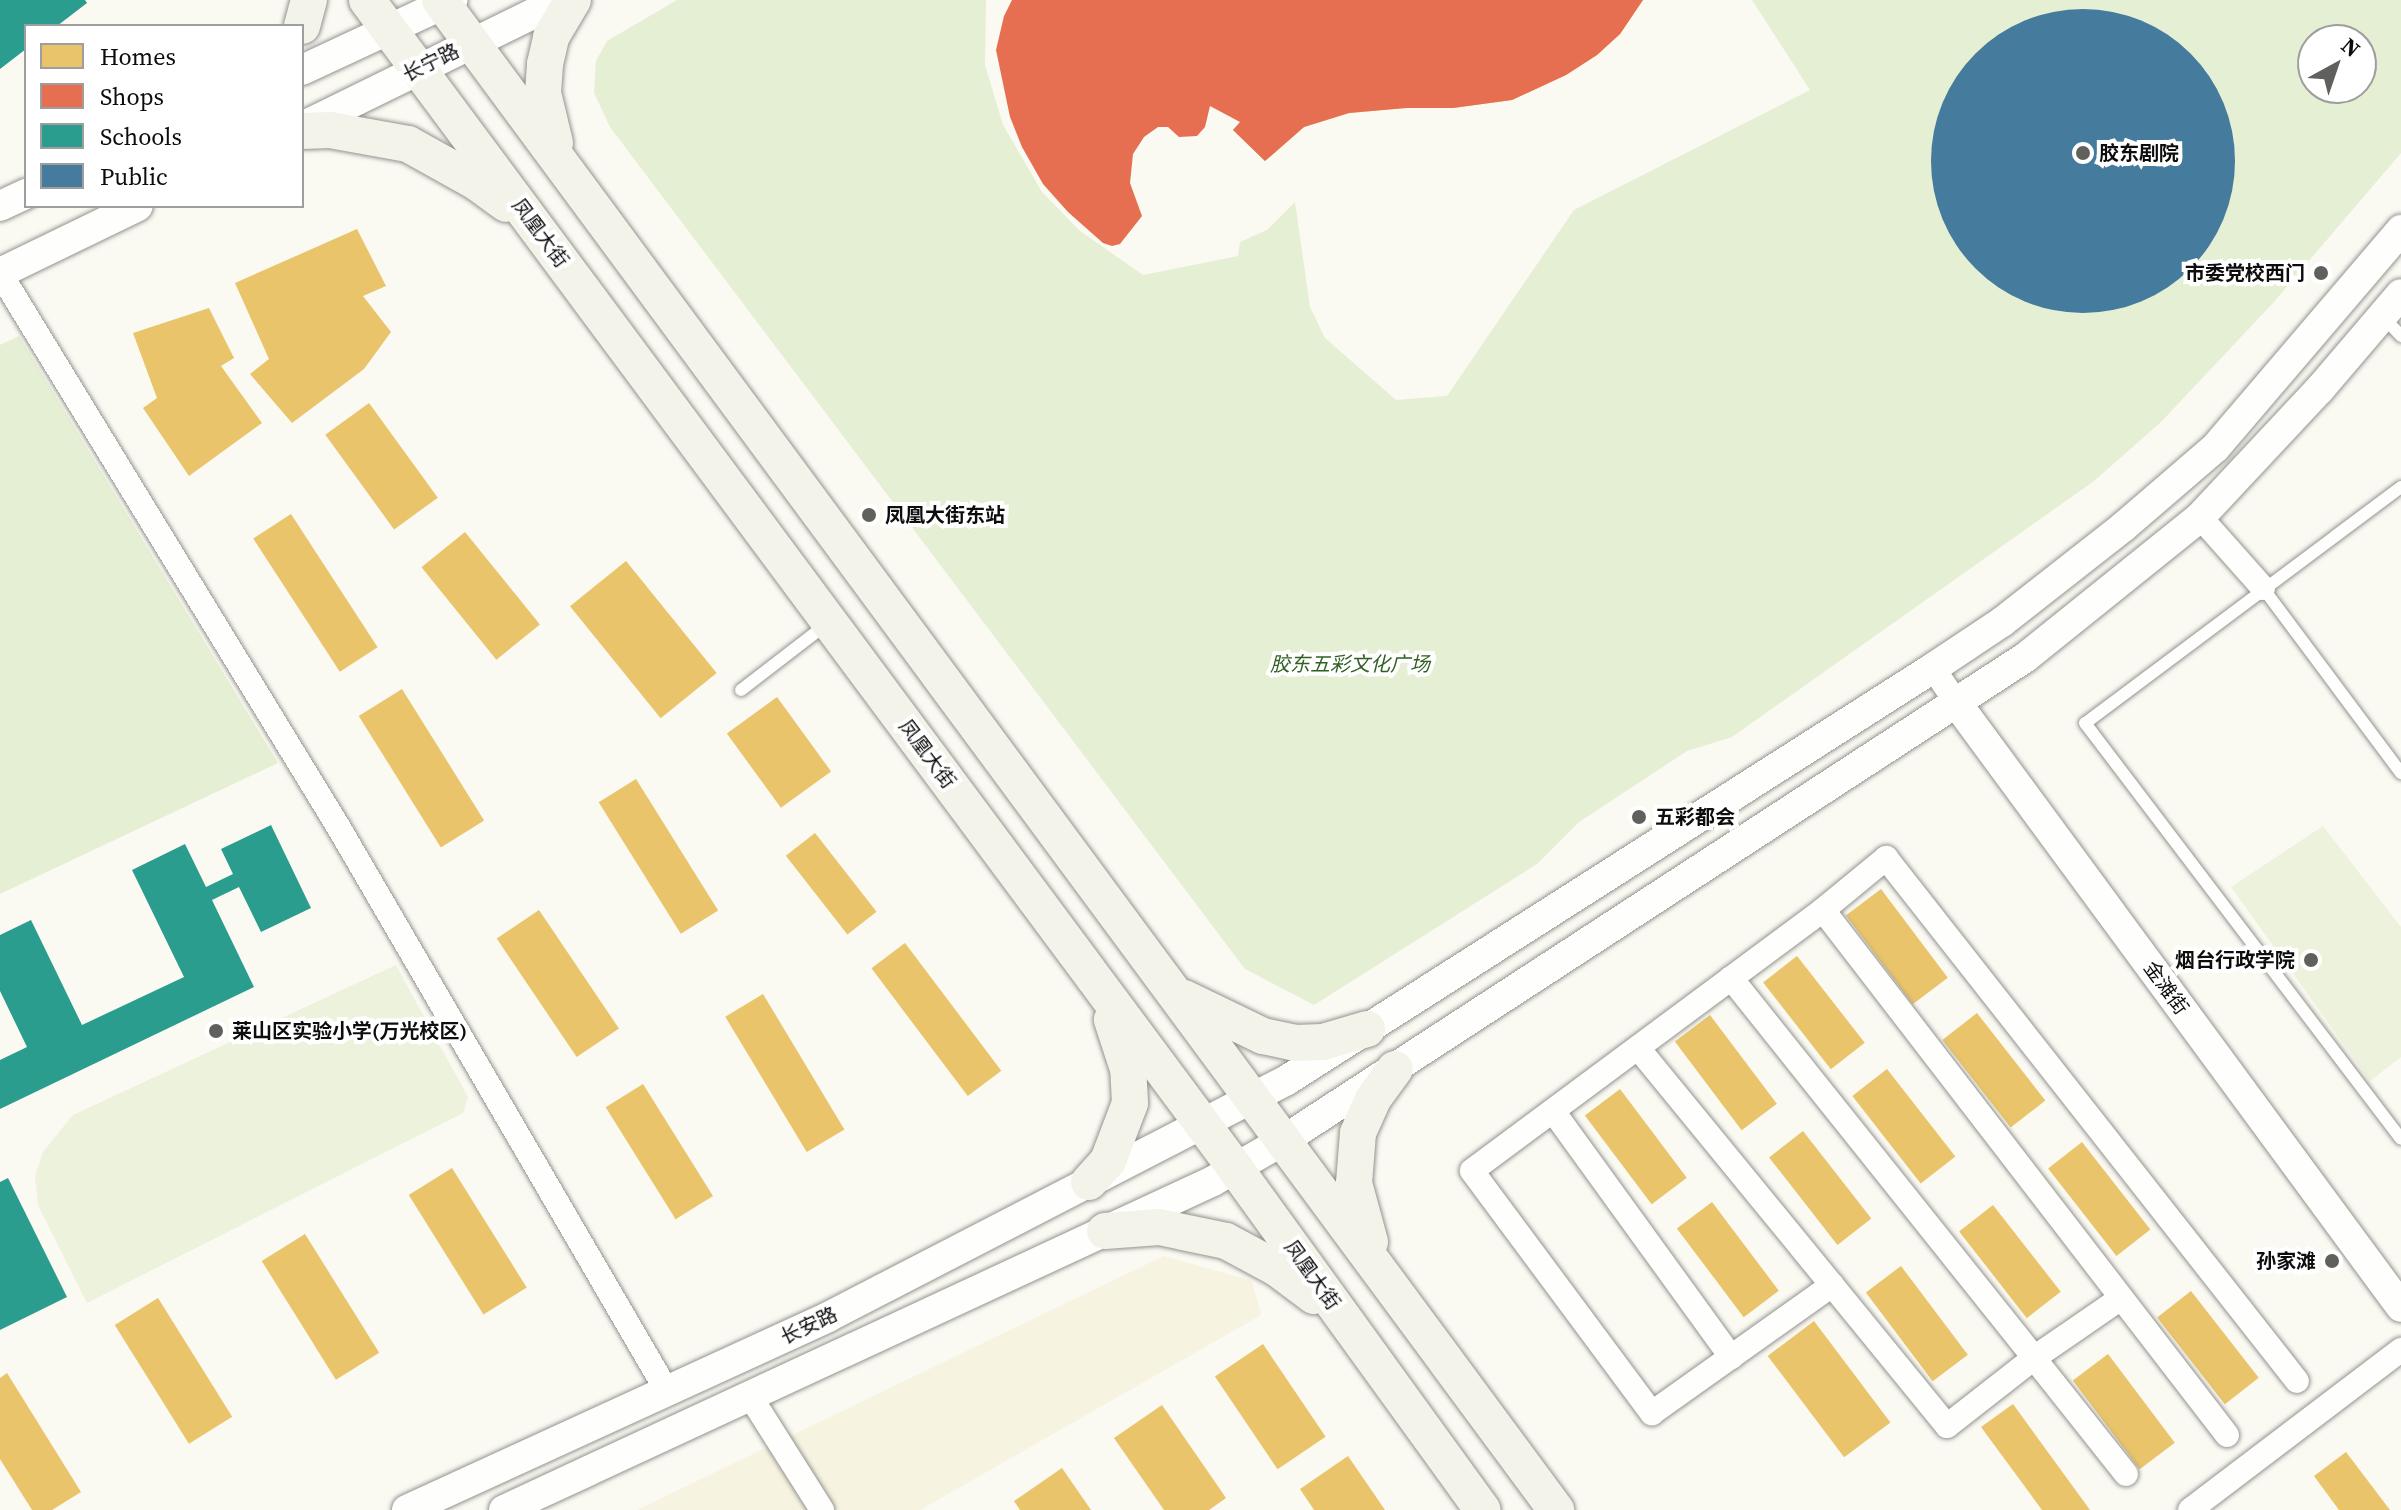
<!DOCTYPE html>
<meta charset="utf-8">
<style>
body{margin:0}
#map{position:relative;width:2401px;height:1510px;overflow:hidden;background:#faf9f2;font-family:"Source Serif 4","Noto Sans SC",serif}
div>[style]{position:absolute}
.farmland>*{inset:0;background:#f6f3e0}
.green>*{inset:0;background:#e5efd4}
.pitch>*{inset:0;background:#edf2dd}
.homes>*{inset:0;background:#e9c46a;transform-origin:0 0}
.shops>*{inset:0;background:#e76f51}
.schools>*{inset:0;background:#2a9d8f}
.public>*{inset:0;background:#457b9d}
.round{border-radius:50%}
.roads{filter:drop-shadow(0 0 2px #949390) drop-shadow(0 0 2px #949390)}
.service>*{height:12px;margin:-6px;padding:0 6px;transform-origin:6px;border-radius:6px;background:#fefefd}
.minor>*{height:24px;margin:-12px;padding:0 12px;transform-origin:12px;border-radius:12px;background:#fefefd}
.tertiary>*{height:30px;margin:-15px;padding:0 15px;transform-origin:15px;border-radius:15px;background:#fefefd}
.secondary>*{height:36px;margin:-18px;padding:0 18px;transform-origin:18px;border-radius:18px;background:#f4f3ea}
.dots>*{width:22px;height:22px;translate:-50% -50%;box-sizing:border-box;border:4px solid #fff;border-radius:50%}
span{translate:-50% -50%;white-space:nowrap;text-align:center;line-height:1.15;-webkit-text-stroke:8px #fff;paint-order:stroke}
.street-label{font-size:20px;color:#0d0d0d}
.poi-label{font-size:20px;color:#0d0d0d;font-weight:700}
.left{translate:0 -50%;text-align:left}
.right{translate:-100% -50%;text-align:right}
.park-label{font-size:20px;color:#326023;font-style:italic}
.legend{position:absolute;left:24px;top:24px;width:280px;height:184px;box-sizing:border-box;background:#fff;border:2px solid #9e9e9e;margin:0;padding:10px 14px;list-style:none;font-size:24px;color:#0d0d0d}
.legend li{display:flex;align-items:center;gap:16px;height:40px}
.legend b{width:40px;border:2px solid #9e9e9e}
.north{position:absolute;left:2297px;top:24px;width:80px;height:80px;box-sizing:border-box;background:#fff;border:2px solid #9e9e9e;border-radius:50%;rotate:40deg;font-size:22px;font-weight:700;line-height:32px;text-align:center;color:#0d0d0d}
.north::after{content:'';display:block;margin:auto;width:28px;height:36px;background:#60605d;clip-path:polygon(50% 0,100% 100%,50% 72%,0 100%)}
</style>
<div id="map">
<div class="farmland">
<i style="clip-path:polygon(1164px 1256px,1252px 1281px,1261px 1315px,920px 1510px,637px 1510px)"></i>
</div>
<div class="green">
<i style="clip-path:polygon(evenodd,677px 0,986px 0,985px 65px,1003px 125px,1042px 192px,1080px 231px,1143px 275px,1238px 256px,1240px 242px,1267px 230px,1295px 202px,1310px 307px,1325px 338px,1396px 400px,1447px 396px,1574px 210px,1810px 90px,1752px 0,2401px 0,2401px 153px,2272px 304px,2161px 422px,2094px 481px,1732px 737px,1687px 751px,1579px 822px,1537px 864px,1314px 1005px,1245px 969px,610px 127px,594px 93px,596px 61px,607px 41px,677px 0,2313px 40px,2361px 40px,2361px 88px,2313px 88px,2313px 40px)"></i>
<i style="clip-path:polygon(19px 336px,278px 763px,0 894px,0 345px)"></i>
</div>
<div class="pitch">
<i style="clip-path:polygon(2323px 826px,2401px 927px,2401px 1057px,2370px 1081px,2231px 887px)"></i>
<i style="clip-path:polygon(396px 965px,468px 1097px,463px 1113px,87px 1303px,38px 1205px,35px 1176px,43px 1152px,73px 1115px)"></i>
</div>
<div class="homes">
<i style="clip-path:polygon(1574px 0,1643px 0,1620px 34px,1597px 55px,1566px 75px,1512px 100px,1453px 108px,1406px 108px,1349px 113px,1304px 127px,1265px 161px,1233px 130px,1267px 96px,1314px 73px,1380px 56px,1402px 54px,1445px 60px,1486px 50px,1523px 36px)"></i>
<i style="clip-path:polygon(357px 229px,386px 286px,363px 296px,391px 332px,364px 369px,292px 423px,250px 374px,269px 359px,235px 283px)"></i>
<i style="clip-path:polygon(209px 308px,234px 358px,221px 366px,262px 423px,189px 476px,143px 408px,157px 398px,133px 333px)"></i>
<i style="left:369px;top:403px;width:117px;height:54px;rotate:54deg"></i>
<i style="left:291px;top:514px;width:159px;height:45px;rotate:57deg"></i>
<i style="left:465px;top:532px;width:119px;height:56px;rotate:51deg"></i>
<i style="left:626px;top:561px;width:144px;height:72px;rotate:51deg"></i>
<i style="left:402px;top:689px;width:155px;height:51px;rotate:58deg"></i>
<i style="left:777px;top:697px;width:92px;height:62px;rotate:54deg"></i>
<i style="left:636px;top:779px;width:155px;height:44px;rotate:58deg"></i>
<i style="left:815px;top:833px;width:100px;height:37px;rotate:52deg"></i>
<i style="left:1881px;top:889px;width:111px;height:44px;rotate:53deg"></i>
<i style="left:539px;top:910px;width:143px;height:51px;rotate:56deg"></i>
<i style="left:905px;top:943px;width:160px;height:42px;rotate:53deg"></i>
<i style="left:1797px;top:956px;width:110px;height:43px;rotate:52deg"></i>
<i style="left:763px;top:994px;width:158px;height:44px;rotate:59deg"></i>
<i style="left:1977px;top:1013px;width:111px;height:44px;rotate:52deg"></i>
<i style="left:1710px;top:1015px;width:111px;height:44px;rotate:53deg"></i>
<i style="left:1887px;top:1069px;width:111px;height:44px;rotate:52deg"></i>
<i style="left:643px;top:1084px;width:132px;height:44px;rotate:58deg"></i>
<i style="left:1620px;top:1089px;width:111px;height:44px;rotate:53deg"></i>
<i style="left:1803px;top:1131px;width:111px;height:43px;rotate:52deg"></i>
<i style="left:2082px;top:1142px;width:111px;height:43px;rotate:52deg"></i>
<i style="left:452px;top:1168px;width:141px;height:51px;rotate:58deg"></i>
<i style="left:1712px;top:1202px;width:111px;height:44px;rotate:53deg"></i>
<i style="left:1993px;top:1205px;width:110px;height:43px;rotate:52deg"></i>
<i style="left:305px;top:1234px;width:140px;height:51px;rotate:58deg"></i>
<i style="left:1901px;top:1266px;width:111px;height:44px;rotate:53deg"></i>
<i style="left:2191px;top:1291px;width:110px;height:43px;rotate:52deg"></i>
<i style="left:158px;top:1298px;width:140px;height:51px;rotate:58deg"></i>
<i style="left:1814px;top:1321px;width:127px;height:58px;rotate:53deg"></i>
<i style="left:1263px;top:1344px;width:112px;height:58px;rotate:56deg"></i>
<i style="left:2108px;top:1354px;width:111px;height:44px;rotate:53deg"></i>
<i style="clip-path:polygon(7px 1373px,81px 1492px,52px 1510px,32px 1510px,0 1459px,0 1378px)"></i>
<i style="clip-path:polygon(2013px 1404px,2090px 1510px,2042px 1510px,1981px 1427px)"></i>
<i style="clip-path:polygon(1162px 1405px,1226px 1498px,1209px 1510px,1164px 1510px,1114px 1438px)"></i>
<i style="clip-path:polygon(2346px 1452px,2390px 1510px,2339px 1510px,2314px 1476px)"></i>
<i style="clip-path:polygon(1348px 1456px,1385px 1510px,1314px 1510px,1300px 1489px)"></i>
<i style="clip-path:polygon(1062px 1468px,1091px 1510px,1020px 1510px,1014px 1501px)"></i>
</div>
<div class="shops">
<i style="clip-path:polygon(1012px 0,1643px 0,1620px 34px,1597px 55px,1566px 75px,1512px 100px,1453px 108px,1406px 108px,1349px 113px,1304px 127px,1265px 161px,1233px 130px,1240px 122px,1210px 106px,1205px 127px,1197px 136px,1179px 137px,1168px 127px,1158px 127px,1144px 137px,1133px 154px,1130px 183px,1142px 216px,1120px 244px,1112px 246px,1103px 243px,1068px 212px,1043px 184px,1022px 147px,1010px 117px,996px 50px,1004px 16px)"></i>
</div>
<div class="schools">
<i style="clip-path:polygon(0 0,85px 0,87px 3px,57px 26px,26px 26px,26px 49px,0 69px)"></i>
<i style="clip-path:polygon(271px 825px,311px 908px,261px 932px,239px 887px,212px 900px,254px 987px,0 1109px,0 1060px,27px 1047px,0 991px,0 935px,31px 920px,82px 1025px,184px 977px,132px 870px,185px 844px,206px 887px,233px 874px,221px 849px)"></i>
<i style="clip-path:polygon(8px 1178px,67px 1297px,0 1330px,0 1182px)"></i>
</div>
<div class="public">
<i class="round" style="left:1931px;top:9px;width:304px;height:304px"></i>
</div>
<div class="roads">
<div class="service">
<i style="left:2382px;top:316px;width:28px;rotate:46deg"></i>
<i style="left:2401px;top:487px;width:394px;rotate:143.2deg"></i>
<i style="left:2085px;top:723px;width:522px;rotate:52.78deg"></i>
<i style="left:2263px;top:588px;width:231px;rotate:53.3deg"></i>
<i style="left:741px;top:690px;width:110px;rotate:-37.6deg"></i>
</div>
<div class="minor">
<i style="left:0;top:273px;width:650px;rotate:58.58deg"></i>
<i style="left:339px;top:828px;width:652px;rotate:59.78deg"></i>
<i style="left:2200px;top:517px;width:95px;rotate:48.4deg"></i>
<i style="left:1933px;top:668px;width:45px;rotate:56deg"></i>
<i style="left:1823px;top:910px;width:437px;rotate:143.4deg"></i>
<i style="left:1472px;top:1171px;width:302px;rotate:53.4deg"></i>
<i style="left:1652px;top:1413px;width:221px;rotate:-35.4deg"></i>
<i style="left:1832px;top:1285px;width:182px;rotate:50.8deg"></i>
<i style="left:1947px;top:1426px;width:110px;rotate:-38deg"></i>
<i style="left:2034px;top:1358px;width:148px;rotate:51.6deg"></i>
<i style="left:1731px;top:978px;width:486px;rotate:51.4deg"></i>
<i style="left:2034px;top:1358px;width:106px;rotate:-34.6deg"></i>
<i style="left:1638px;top:1048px;width:306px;rotate:50.7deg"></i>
<i style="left:1553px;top:1111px;width:304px;rotate:54.1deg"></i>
<i style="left:750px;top:1396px;width:135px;rotate:57.7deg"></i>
<i style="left:2227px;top:1435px;width:662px;rotate:-127.58deg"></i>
<i style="left:1823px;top:910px;width:82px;rotate:-39.5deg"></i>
<i style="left:1886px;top:858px;width:665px;rotate:51.84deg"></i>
<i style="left:2190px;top:1510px;width:265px;rotate:-37.2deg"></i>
</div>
<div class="tertiary">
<i style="left:302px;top:70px;width:166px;rotate:-25deg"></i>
<i style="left:302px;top:127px;width:288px;rotate:-26.1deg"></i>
<i style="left:0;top:206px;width:29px;rotate:-25deg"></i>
<i style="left:0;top:273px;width:153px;rotate:-25.9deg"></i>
<i style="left:1958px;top:705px;width:747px;rotate:53.65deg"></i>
<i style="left:407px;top:1510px;width:463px;rotate:-24.6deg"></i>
<i style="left:828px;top:1317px;width:517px;rotate:-27.31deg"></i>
<i style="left:1287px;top:1080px;width:766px;rotate:-32.53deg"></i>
<i style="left:1933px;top:668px;width:83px;rotate:-33.7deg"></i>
<i style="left:2002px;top:622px;width:154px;rotate:-38.1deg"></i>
<i style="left:2123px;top:527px;width:121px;rotate:-40.7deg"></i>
<i style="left:2215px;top:448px;width:287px;rotate:-49.5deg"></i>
<i style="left:504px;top:1510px;width:782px;rotate:-24.89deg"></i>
<i style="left:1213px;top:1181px;width:82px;rotate:-30deg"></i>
<i style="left:1284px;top:1140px;width:885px;rotate:-33.06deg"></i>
<i style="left:2026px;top:657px;width:223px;rotate:-38.8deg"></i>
<i style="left:2200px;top:517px;width:174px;rotate:-46.9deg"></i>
<i style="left:2319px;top:390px;width:126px;rotate:-49.5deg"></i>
</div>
<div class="secondary">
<i style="left:367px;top:0;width:1455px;rotate:53.38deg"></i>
<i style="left:1235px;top:1168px;width:422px;rotate:54.1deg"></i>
<i style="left:440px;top:0;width:1878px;rotate:53.53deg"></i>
<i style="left:302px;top:26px;width:27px;rotate:-75deg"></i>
<i style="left:302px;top:131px;width:28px;rotate:-2deg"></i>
<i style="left:330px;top:130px;width:79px;rotate:10.2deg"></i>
<i style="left:408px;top:144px;width:78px;rotate:29.2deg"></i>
<i style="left:476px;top:182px;width:37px;rotate:36deg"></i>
<i style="left:555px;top:143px;width:51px;rotate:-103.5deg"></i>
<i style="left:543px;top:93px;width:29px;rotate:-86deg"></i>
<i style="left:545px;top:64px;width:28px;rotate:-77deg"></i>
<i style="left:551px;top:37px;width:43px;rotate:-59.3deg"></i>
<i style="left:1184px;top:998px;width:88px;rotate:25.7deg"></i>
<i style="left:1263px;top:1036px;width:33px;rotate:12deg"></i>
<i style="left:1295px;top:1043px;width:28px;rotate:-2deg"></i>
<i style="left:1323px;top:1042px;width:46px;rotate:-16.5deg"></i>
<i style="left:1089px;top:1182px;width:28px;rotate:-48deg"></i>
<i style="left:1108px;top:1161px;width:62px;rotate:-69.2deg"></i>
<i style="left:1130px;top:1103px;width:34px;rotate:-93deg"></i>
<i style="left:1128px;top:1069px;width:52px;rotate:-108.1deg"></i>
<i style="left:1105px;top:1231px;width:54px;rotate:-4.2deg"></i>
<i style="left:1159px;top:1227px;width:68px;rotate:11.8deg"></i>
<i style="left:1226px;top:1241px;width:59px;rotate:28.3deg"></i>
<i style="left:1278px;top:1269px;width:45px;rotate:36.9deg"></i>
<i style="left:1370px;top:1242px;width:61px;rotate:-105.2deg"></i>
<i style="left:1354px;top:1183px;width:50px;rotate:-85.4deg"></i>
<i style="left:1358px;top:1133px;width:37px;rotate:-66deg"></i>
<i style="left:1373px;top:1099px;width:37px;rotate:-54deg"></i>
</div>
</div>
<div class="dots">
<i style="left:2083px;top:153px;background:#60605d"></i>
<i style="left:2321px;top:273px;background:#60605d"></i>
<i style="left:869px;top:515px;background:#60605d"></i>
<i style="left:1639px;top:817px;background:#60605d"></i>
<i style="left:2311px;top:960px;background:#60605d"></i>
<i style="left:216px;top:1031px;background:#60605d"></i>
<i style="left:2332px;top:1261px;background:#60605d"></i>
</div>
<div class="street-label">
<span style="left:431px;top:63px;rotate:-26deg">长宁路</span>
<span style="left:540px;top:233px;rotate:53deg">凤凰大街</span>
<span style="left:927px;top:754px;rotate:53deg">凤凰大街</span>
<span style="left:2166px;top:988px;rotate:54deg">金滩街</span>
<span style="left:1312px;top:1275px;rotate:54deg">凤凰大街</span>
<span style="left:809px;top:1326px;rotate:-25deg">长安路</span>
</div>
<div class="poi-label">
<span class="left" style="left:2099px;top:153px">胶东剧院</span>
<span class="right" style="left:2305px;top:273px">市委党校西门</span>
<span class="left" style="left:885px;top:515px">凤凰大街东站</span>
<span class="left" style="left:1655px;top:817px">五彩都会</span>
<span class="right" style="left:2295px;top:960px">烟台行政学院</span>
<span class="left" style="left:232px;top:1031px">莱山区实验小学(万光校区)</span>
<span class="right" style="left:2316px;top:1261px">孙家滩</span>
</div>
<div class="park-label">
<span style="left:1350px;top:664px">胶东五彩文化广场</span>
</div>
<ul class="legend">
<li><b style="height:22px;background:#e9c46a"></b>Homes</li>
<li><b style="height:22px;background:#e76f51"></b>Shops</li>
<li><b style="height:22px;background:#2a9d8f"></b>Schools</li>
<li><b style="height:22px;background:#457b9d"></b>Public</li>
</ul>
<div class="north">N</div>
</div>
